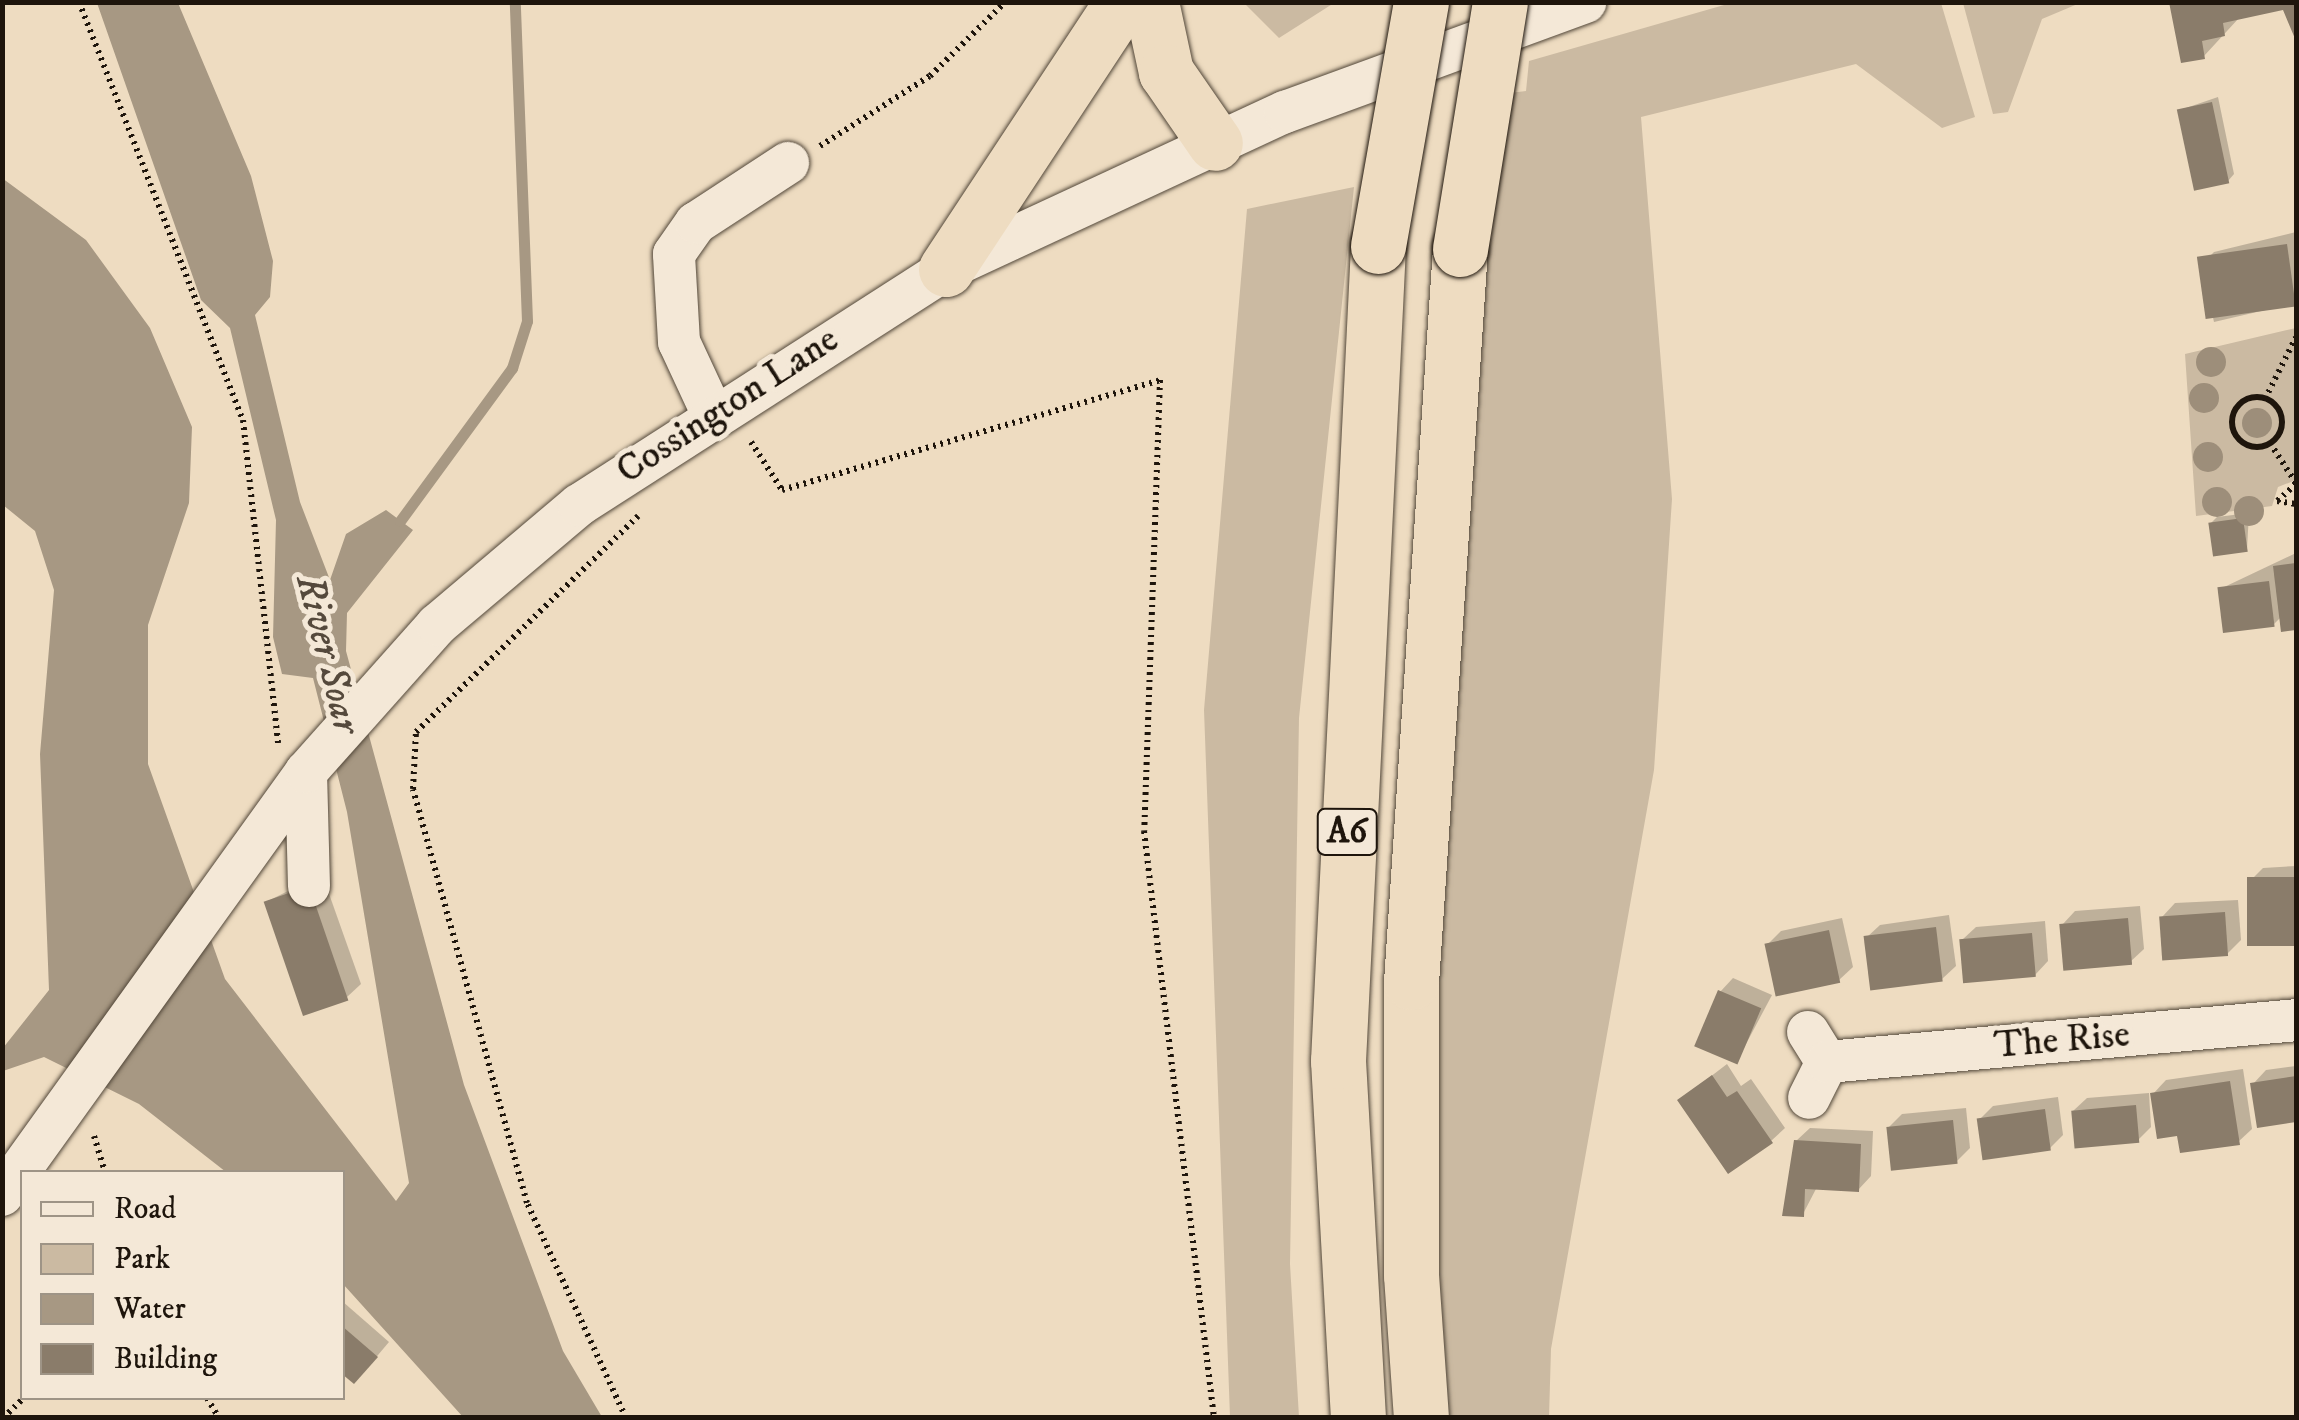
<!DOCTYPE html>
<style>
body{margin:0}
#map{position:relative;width:2299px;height:1420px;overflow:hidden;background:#eedcc1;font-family:"IM FELL DW Pica",serif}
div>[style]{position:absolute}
.green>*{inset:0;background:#cbbaa2}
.water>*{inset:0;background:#a79883}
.shadow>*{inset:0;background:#0003}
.stream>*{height:11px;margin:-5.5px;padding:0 5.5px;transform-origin:5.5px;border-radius:5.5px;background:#a79883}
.building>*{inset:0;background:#8a7c6a;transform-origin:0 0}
.path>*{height:6px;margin-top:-3px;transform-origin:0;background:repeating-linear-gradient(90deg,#1e150c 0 2.5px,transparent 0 7.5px)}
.path>.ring{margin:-3px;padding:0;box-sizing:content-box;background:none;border:6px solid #1e150c;border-radius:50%}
.roads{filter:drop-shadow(0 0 2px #524739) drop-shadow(0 0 2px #524739)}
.minor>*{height:42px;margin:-21px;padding:0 21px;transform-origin:21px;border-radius:21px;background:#f4e8d7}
.highway>*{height:55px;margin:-27.5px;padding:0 27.5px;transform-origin:27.5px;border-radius:27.5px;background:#eedcc1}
.bridges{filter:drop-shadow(0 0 2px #1e150c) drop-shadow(0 0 2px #1e150c)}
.highway-bridge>*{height:55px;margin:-27.5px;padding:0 27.5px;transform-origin:27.5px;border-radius:27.5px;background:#eedcc1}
.trees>*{width:30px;height:30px;margin:-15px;border-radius:50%;background:#9d8e7a}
span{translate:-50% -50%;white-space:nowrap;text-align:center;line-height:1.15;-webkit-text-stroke:10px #f4e8d7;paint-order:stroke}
.shield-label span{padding:2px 8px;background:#f4e8d7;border:2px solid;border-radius:8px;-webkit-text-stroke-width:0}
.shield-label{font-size:35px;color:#1e150c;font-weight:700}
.street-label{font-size:38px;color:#1e150c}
.water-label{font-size:40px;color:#55493c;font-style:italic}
.frame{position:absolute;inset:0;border:5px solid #1e150c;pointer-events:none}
.legend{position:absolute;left:20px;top:1170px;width:325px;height:230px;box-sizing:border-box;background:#f4e8d7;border:2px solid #9e9486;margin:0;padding:12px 18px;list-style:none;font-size:30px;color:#1e150c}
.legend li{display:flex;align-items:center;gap:20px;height:50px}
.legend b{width:50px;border:2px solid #9e9486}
</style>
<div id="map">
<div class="green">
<i style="clip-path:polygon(1244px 3px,1334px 3px,1279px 38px)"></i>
<i style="clip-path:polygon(1731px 3px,1941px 3px,1975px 117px,1942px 128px,1856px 64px,1641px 117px,1672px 499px,1654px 770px,1551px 1349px,1549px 1417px,1441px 1418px,1435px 946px,1467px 424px,1510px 93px,1526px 91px,1529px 61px)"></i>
<i style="clip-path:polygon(1963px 3px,2080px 3px,2042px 19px,2008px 112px,1993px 114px)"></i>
<i style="clip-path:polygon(1354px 187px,1299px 718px,1290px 1264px,1299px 1417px,1230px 1417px,1204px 710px,1247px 209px)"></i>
<i style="clip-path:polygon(2296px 328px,2296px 480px,2278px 487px,2272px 506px,2196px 516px,2185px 354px)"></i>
</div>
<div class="water">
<i style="clip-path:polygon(97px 3px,178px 3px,251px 176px,273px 261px,270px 297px,255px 315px,300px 502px,330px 580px,346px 534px,386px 510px,413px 530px,347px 613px,346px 651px,464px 1085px,563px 1351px,602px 1417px,463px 1417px,343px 1284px,342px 1172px,226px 1172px,139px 1104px,44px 1057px,3px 1071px,3px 1048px,49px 990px,40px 754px,54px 590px,35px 531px,3px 505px,2px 178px,86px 240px,150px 328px,192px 427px,189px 503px,148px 625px,148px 764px,225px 979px,396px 1201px,409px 1183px,347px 812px,313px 678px,282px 674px,273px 637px,276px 520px,230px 328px,201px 300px)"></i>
</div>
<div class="shadow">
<i style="clip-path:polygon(2172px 2px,2296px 2px,2296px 39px,2286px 4px,2239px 18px,2204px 56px)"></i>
<i style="clip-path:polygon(2218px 97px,2234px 174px,2228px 181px,2180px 110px)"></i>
<i style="clip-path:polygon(2296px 232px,2296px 303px,2214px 322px,2201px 265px,2214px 252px)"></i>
<i style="clip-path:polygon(2249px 513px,2247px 549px,2211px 523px,2217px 517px)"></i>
<i style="clip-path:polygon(2296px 553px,2296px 628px,2284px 629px,2282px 616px,2273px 625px,2220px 589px)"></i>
<i style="clip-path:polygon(2296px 866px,2296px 943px,2254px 946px,2250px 881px,2263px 868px)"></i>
<i style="clip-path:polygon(322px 874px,361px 984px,347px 997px,266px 902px)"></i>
<i style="clip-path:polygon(2238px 900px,2241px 940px,2227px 954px,2162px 917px,2175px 903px)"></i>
<i style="clip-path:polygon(2140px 906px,2144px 949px,2130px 962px,2062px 925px,2075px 911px)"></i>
<i style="clip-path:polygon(1949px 915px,1956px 966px,1942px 979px,1866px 938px,1880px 925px)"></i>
<i style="clip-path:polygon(1842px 918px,1853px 967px,1839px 980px,1768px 944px,1781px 931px)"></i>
<i style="clip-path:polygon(2045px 921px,2048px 961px,2035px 975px,1962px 940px,1976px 927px)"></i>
<i style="clip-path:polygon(1733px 978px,1772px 995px,1737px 1061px,1720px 992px)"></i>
<i style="clip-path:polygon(1727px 1064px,1741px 1086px,1751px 1079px,1785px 1128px,1771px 1141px,1680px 1100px)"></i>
<i style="clip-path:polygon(2296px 1066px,2296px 1120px,2259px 1125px,2253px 1084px,2266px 1070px)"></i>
<i style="clip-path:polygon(2243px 1069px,2252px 1129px,2238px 1142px,2179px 1133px,2152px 1095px,2166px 1080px)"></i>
<i style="clip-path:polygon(2149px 1093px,2151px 1127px,2138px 1140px,2073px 1111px,2087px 1098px)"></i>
<i style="clip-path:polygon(2058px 1097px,2063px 1135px,2049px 1149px,1980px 1119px,1993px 1106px)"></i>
<i style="clip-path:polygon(1966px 1108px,1970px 1148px,1957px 1161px,1888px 1128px,1902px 1114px)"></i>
<i style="clip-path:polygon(1810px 1128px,1873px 1131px,1871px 1176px,1858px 1190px,1817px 1187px,1803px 1214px,1796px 1141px)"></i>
<i style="clip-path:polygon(342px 1301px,389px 1342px,367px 1368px,342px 1371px)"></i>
</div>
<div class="stream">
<i style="left:400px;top:521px;width:190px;rotate:-53.8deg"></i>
<i style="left:512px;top:368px;width:49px;rotate:-72.3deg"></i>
<i style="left:527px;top:321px;width:319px;rotate:-92.2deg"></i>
</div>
<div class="building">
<i style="clip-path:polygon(2169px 2px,2296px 2px,2296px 41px,2283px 10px,2223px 23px,2225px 36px,2202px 41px,2205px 59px,2181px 63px)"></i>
<i style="left:2212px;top:102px;width:83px;height:36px;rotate:78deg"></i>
<i style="left:2287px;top:244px;width:63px;height:91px;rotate:82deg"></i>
<i style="left:2243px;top:518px;width:34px;height:35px;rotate:82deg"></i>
<i style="clip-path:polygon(2296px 563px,2296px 630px,2281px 632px,2273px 566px)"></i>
<i style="left:2269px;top:581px;width:46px;height:52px;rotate:83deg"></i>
<i style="left:2296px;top:877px;width:69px;height:49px;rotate:90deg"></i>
<i style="left:309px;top:886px;width:121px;height:48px;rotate:71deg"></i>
<i style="left:2225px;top:912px;width:44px;height:66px;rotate:86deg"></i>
<i style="left:2128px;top:918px;width:47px;height:69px;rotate:85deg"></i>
<i style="left:1936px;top:927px;width:55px;height:73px;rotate:83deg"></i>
<i style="left:1829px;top:930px;width:54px;height:66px;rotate:78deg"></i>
<i style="left:2032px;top:933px;width:44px;height:73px;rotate:85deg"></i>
<i style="left:1718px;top:990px;width:47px;height:61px;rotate:23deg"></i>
<i style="clip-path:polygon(1712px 1075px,1727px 1097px,1737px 1091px,1773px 1143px,1728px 1174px,1677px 1100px)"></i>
<i style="clip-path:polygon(2296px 1076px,2296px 1122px,2257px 1128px,2250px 1083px)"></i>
<i style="clip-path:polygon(2230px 1081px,2240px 1145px,2180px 1153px,2177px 1136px,2157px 1139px,2150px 1093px)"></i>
<i style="left:2136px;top:1105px;width:38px;height:65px;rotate:85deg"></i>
<i style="left:2045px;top:1109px;width:42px;height:69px;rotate:82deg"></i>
<i style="left:1953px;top:1120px;width:44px;height:67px;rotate:84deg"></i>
<i style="clip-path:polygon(1794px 1140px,1861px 1144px,1859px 1192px,1805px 1189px,1804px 1217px,1782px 1216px)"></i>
<i style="clip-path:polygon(342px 1326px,378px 1357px,354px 1384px,342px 1374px)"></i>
</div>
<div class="path">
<i style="left:79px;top:2px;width:449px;rotate:68.6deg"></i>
<i style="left:243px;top:420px;width:325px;rotate:83.8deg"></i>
<i style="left:820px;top:146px;width:130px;rotate:-32.5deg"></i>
<i style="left:930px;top:76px;width:105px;rotate:-44.6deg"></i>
<i class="ring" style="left:2232px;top:397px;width:44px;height:44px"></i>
<i style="left:2265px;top:399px;width:69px;rotate:-63.4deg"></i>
<i style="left:751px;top:442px;width:57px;rotate:57.1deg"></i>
<i style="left:782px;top:490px;width:394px;rotate:-16.2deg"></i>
<i style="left:1160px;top:380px;width:451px;rotate:92deg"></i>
<i style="left:1144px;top:831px;width:591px;rotate:83.2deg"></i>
<i style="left:2270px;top:443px;width:48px;rotate:57deg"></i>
<i style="left:2296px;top:484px;width:25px;rotate:138deg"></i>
<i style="left:2277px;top:501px;width:19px;rotate:9deg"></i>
<i style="left:94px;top:1136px;width:38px;rotate:73deg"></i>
<i style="left:207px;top:1398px;width:23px;rotate:59deg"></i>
<i style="left:3px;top:1418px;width:29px;rotate:-44deg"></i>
<i style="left:626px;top:1418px;width:237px;rotate:-114.7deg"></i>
<i style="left:527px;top:1203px;width:429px;rotate:-105.4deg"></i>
<i style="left:413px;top:789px;width:57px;rotate:-87deg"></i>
<i style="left:416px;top:732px;width:310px;rotate:-44.2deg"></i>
</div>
<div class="roads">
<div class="minor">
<i style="left:712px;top:413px;width:78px;rotate:-114.9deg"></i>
<i style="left:679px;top:342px;width:88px;rotate:-93.3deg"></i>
<i style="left:674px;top:254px;width:38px;rotate:-55deg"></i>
<i style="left:696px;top:223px;width:110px;rotate:-33.1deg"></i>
<i style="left:306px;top:772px;width:114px;rotate:88.5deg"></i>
<i style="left:1808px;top:1032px;width:36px;rotate:58deg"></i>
<i style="left:1827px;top:1062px;width:40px;rotate:116.6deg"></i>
<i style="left:1827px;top:1062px;width:471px;rotate:-5.1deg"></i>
<i style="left:2px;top:1195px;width:521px;rotate:-54.3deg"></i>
<i style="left:306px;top:772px;width:197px;rotate:-48.3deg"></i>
<i style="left:437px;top:625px;width:186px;rotate:-40.2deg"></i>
<i style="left:579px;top:505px;width:436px;rotate:-32.7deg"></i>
<i style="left:946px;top:269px;width:374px;rotate:-24.9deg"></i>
<i style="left:1285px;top:112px;width:320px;rotate:-20.1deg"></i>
</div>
<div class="highway">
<i style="left:1151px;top:2px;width:72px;rotate:77.9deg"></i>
<i style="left:1166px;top:72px;width:86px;rotate:55.4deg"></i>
<i style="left:946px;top:269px;width:320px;rotate:-56.6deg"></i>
<i style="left:1358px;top:1418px;width:358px;rotate:-93.2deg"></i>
<i style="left:1338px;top:1061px;width:816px;rotate:-87.19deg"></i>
<i style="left:1421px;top:1418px;width:143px;rotate:-94deg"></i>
<i style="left:1411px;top:1275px;width:293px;rotate:-90deg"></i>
<i style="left:1411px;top:982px;width:735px;rotate:-86.18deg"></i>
</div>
</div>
<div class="bridges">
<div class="highway-bridge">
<i style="left:1378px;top:246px;width:248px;rotate:-80deg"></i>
<i style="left:1460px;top:249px;width:250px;rotate:-80.8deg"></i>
</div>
</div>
<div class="trees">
<i style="left:2211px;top:362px"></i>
<i style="left:2204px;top:398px"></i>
<i style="left:2257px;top:423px"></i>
<i style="left:2208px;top:457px"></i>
<i style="left:2217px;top:502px"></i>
<i style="left:2249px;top:511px"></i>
</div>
<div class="shield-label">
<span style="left:1347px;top:832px">A6</span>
</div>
<div class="street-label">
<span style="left:728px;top:406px;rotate:-33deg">Cossington Lane</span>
<span style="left:2062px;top:1041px;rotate:-5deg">The Rise</span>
</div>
<div class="water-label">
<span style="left:327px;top:654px;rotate:76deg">River Soar</span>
</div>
<div class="frame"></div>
<ul class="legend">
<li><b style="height:12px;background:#f4e8d7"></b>Road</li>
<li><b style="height:28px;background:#cbbaa2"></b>Park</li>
<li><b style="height:28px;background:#a79883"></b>Water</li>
<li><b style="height:28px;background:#8a7c6a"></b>Building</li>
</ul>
</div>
